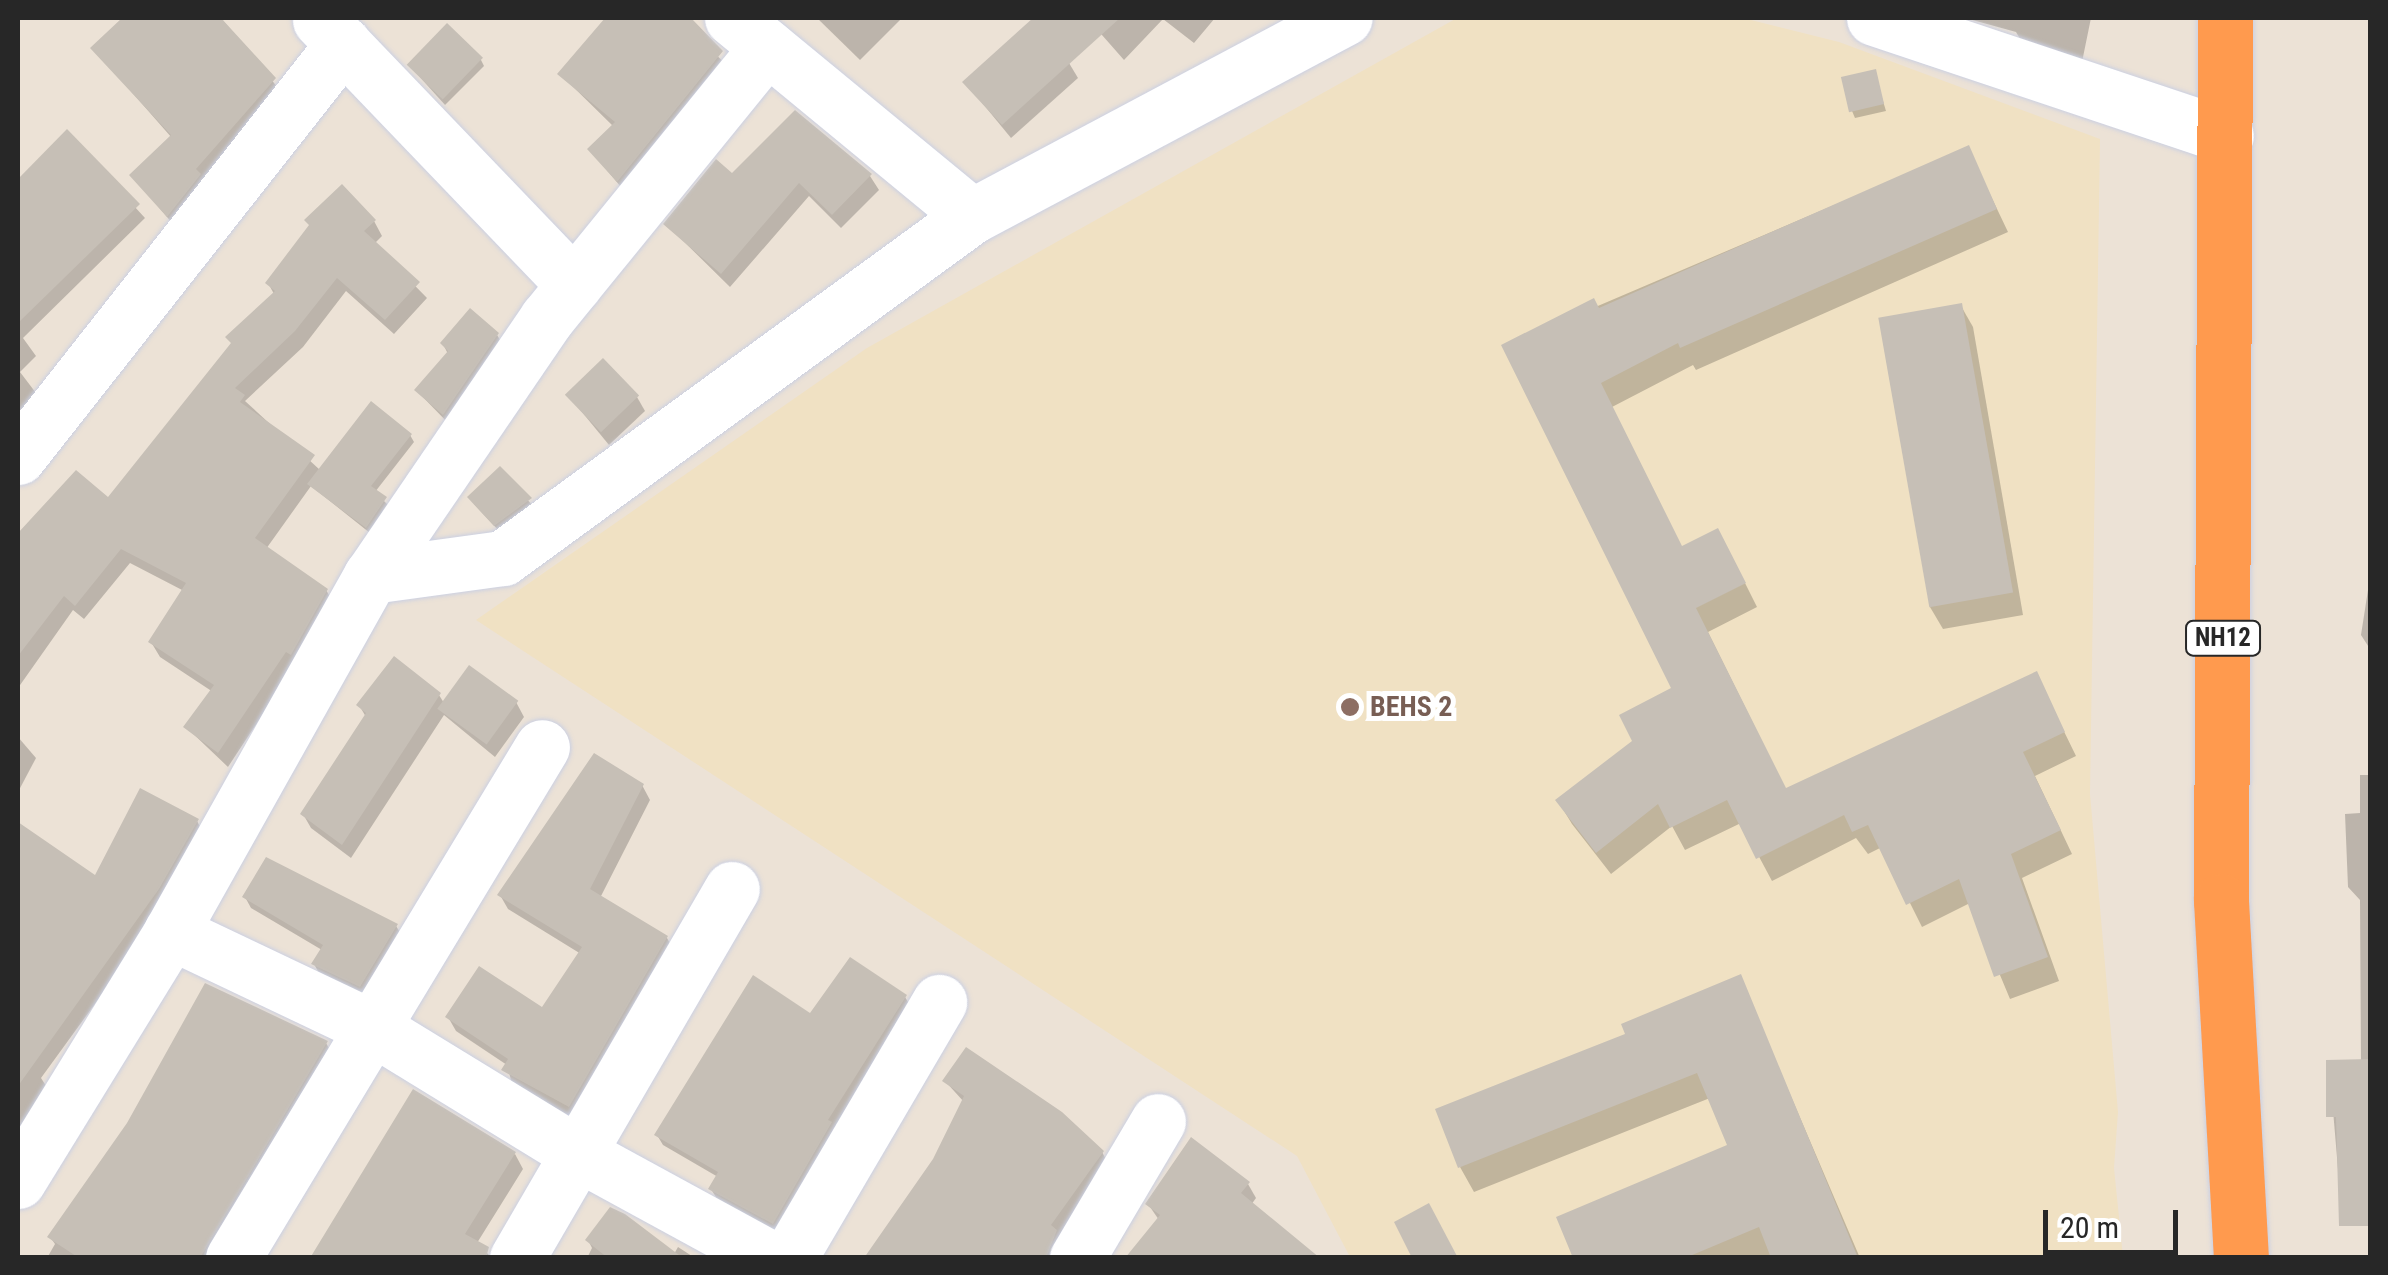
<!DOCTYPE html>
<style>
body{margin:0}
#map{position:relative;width:2388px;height:1275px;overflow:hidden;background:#ece2d6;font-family:"Roboto Condensed",sans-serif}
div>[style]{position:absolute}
.education>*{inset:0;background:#f0e1c3}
.shadow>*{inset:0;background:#0003}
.building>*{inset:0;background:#c6bfb6;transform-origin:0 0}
.roads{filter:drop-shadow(0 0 2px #cbd0e2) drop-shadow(0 0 2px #cbd0e2)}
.street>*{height:55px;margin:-27.5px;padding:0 27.5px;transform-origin:27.5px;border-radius:27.5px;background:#fff}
.highway>*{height:55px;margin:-27.5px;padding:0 27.5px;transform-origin:27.5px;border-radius:27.5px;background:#ff9a4e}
.dots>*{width:28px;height:28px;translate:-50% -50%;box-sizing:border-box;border:5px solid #fff;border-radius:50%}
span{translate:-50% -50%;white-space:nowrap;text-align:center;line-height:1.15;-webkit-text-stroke:10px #fff;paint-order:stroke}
.shield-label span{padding:2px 8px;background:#fff;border:2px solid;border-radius:8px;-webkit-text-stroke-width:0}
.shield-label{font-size:25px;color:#272727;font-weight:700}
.education-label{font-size:28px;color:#785e54;font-weight:700}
.left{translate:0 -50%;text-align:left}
.frame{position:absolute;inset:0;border:20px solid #272727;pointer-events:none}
.scale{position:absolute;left:2043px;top:1210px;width:135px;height:45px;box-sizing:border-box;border:5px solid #272727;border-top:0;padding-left:12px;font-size:30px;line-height:35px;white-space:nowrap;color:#272727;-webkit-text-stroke:8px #fff;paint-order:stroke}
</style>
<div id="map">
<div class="education">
<i style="clip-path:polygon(1457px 18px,1743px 18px,1839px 42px,2100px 139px,2090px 794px,2118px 1112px,2114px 1168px,2123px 1257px,1350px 1257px,1297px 1156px,476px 620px,867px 348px)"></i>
</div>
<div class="shadow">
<i style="clip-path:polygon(126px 18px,221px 18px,283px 94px,177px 229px,132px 175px,172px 138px,93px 48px)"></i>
<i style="clip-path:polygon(609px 18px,677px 18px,729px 67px,626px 193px,590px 150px,614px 127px,560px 74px)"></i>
<i style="clip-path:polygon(817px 18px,902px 18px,860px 60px)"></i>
<i style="clip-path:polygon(1087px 18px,1215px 18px,1194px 43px,1163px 19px,1124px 60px)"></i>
<i style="clip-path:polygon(1965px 18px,2091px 18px,2082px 62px,2024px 46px,2016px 32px)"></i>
<i style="clip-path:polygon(481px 60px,484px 66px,445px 105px,409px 65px)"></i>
<i style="clip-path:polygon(1069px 63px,1078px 78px,1011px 138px,965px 82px)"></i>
<i style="clip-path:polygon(1874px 71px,1886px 111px,1855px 118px,1852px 111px)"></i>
<i style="clip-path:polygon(795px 114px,870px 176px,879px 190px,841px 228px,809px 196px,730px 287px,666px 224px,732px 176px)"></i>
<i style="clip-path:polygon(67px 133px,145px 218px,23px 338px,36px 356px,20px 372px,36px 393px,18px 413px,18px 182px)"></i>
<i style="clip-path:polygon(1968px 148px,2008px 232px,1696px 370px,1693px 365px,1612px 407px,1682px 548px,1731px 555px,1757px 607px,1708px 632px,1786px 790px,2036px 674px,2076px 756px,2035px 776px,2072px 854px,2022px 878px,2059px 981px,2010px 999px,1970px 903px,1922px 927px,1882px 847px,1868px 854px,1856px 838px,1772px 881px,1741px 823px,1685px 850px,1672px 826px,1611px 874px,1572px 824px,1558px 801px,1635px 742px,1675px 689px,1504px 346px)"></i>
<i style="clip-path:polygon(374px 221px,382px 236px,374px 244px,427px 298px,394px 334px,346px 291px,303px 347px,245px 401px,320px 470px,410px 435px,414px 442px,375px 492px,389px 506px,370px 533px,311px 486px,266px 549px,326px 590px,335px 605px,228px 767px,186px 727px,213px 692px,160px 657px,151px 642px,184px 591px,130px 563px,84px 619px,73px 610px,18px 688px,18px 545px,76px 474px,109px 501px,274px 294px,268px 283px)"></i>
<i style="clip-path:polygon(1961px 306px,1973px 327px,2023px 615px,1943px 629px,1930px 607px)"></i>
<i style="clip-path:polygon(497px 335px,504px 346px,450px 425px,417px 391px,448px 354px,443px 344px)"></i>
<i style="clip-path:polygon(568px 395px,637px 397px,645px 411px,609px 445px)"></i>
<i style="clip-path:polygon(500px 469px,533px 506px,499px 531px,474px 504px)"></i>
<i style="clip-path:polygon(2370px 577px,2370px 649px,2361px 635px)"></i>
<i style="clip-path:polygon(439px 695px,444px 703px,516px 702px,524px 717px,495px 757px,444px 715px,351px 858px,311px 828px,303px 814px,366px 717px,359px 705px)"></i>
<i style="clip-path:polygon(18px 737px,36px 758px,18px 792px)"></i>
<i style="clip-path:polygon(2360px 775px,2370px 775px,2370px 1207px,2348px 1207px,2340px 1193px,2329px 1063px,2361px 1062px,2360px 900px,2348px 887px,2345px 814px,2360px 813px)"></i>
<i style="clip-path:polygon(642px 785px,650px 800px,600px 898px,667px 938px,675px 952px,577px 1120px,512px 1084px,507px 1065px,456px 1031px,448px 1017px,543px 1011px,581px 954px,508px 909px,500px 895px)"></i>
<i style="clip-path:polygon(197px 821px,205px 836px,167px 905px,41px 1078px,50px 1092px,18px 1134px,18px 825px,96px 878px)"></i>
<i style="clip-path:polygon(245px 897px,396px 926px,403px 937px,367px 997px,320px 975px,314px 964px,322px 950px,251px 908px)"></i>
<i style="clip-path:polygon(1740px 977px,1860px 1258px,1575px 1258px,1730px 1146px,1710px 1098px,1474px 1192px,1460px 1167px,1628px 1035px)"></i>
<i style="clip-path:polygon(905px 997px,911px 1007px,779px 1233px,717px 1199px,711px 1189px,718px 1177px,663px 1145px,657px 1135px,811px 1017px)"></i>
<i style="clip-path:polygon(326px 1043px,334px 1057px,213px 1258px,47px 1258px,55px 1244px,50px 1237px)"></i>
<i style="clip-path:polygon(945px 1081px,1102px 1152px,1110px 1167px,1059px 1258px,866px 1258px,935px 1160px,964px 1102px)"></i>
<i style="clip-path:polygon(515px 1154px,523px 1169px,477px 1243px,492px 1258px,313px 1258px)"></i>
<i style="clip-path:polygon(1248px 1184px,1256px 1198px,1251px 1205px,1159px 1220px,1148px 1204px)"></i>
<i style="clip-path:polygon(588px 1240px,674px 1254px,678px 1247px,695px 1258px,587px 1258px,592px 1248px)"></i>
</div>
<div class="building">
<i style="clip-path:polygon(122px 18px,221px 18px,276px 78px,196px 169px,201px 174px,167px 217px,129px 175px,171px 135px,90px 48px)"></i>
<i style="clip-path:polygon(605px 18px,691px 18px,723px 51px,617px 182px,587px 149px,615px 122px,557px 74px)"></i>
<i style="clip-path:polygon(1033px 18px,1120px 18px,1002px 125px,962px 82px)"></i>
<i style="left:447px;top:23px;width:50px;height:58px;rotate:44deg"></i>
<i style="left:1876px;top:69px;width:36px;height:36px;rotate:77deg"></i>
<i style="clip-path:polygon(795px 110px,872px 174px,832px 215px,799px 183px,721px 274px,663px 224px,716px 159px,732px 173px)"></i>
<i style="clip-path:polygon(67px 129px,140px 204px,18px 323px,18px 179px)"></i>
<i style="clip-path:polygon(1969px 145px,1997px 209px,1680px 348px,1678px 343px,1601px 383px,1682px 546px,1718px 528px,1746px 583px,1696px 608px,1786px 788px,2037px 671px,2065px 732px,2023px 752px,2061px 830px,2011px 854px,2048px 957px,1994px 977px,1959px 879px,1906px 905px,1868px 825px,1852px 832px,1844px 815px,1756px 859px,1727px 800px,1670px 828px,1658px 804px,1596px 853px,1555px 800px,1632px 741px,1619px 715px,1671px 688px,1501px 345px,1594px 298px,1599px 308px)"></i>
<i style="clip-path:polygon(342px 184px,376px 220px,364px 231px,420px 282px,385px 320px,337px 278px,295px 331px,235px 388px,245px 395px,240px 402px,315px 455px,255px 538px,328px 589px,291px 655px,286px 652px,218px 753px,183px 727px,214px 685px,148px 642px,186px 583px,121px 549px,75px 606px,64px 596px,18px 656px,18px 533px,76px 470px,108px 497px,231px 343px,225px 337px,275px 291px,265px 283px,309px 225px,304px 220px)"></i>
<i style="left:1962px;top:303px;width:294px;height:85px;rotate:80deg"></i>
<i style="clip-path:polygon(470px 308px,499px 333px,443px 415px,414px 390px,448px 351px,440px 343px)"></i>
<i style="left:603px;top:358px;width:52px;height:53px;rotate:46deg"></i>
<i style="clip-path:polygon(371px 401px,412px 434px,371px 486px,387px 497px,366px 528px,307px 484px)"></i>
<i style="clip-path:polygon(500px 466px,532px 498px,494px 526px,467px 497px)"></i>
<i style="clip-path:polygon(394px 656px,441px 693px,342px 845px,300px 814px,366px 713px,356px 705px)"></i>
<i style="left:469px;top:665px;width:61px;height:54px;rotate:36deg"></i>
<i style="clip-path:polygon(594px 753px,644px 784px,590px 889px,668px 936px,569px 1107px,501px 1070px,508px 1059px,445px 1017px,479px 966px,542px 1007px,582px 947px,497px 895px)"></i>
<i style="clip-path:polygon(140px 788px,199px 819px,159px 889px,18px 1086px,18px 822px,95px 875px)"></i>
<i style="clip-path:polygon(266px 857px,398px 924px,360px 987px,311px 964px,323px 945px,242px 897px)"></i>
<i style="clip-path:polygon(850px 957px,907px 995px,828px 1120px,832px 1122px,773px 1224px,708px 1189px,718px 1172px,654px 1135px,753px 975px,810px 1013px)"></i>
<i style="clip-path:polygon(1741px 974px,1858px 1258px,1771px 1258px,1759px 1227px,1685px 1258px,1573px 1258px,1556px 1217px,1727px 1145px,1697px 1073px,1458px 1168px,1435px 1109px,1625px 1034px,1621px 1024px)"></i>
<i style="clip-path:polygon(205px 983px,328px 1041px,200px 1258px,79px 1258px,47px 1237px,127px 1123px)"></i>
<i style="clip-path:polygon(966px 1047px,1062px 1112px,1104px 1151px,1051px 1225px,1057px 1230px,1046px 1258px,864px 1258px,933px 1159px,964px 1096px,942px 1081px)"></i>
<i style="clip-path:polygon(2370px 1059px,2370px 1226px,2339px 1226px,2336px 1117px,2326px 1117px,2326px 1060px)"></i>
<i style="clip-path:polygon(413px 1089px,516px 1152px,465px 1234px,489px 1247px,486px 1258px,310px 1258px)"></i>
<i style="clip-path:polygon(1191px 1137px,1250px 1182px,1241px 1193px,1320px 1258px,1125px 1258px,1160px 1215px,1145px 1204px)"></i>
<i style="clip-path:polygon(1429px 1203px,1458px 1258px,1412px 1258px,1394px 1222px)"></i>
<i style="clip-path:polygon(610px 1207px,625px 1214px,683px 1258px,608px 1258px,585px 1240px)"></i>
</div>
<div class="roads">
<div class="street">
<i style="left:732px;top:18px;width:311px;rotate:39.5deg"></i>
<i style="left:1874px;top:18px;width:371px;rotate:18.5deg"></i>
<i style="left:320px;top:20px;width:367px;rotate:46.2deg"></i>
<i style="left:18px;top:457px;width:526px;rotate:-51.8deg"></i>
<i style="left:371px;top:576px;width:133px;rotate:-7.8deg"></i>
<i style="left:503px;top:558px;width:580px;rotate:-36.1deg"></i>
<i style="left:972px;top:216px;width:422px;rotate:-28deg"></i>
<i style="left:171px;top:932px;width:224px;rotate:25.4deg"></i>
<i style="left:373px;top:1028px;width:241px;rotate:31.5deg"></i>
<i style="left:579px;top:1154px;width:217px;rotate:28.6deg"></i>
<i style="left:18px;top:1181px;width:292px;rotate:-58.4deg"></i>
<i style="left:171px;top:932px;width:408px;rotate:-60.7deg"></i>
<i style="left:371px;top:576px;width:312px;rotate:-55.7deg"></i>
<i style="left:547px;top:318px;width:349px;rotate:-50.9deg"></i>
<i style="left:233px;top:1258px;width:597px;rotate:-58.84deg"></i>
<i style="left:517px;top:1258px;width:427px;rotate:-59.8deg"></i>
<i style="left:789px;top:1258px;width:297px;rotate:-59.6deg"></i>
<i style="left:1077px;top:1258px;width:159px;rotate:-59.4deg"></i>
</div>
<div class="highway">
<i style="left:2225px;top:18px;width:883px;rotate:90.26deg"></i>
<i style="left:2221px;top:901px;width:358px;rotate:86.8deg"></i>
</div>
</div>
<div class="dots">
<i style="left:1350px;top:707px;background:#8d6e63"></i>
</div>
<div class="shield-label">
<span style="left:2223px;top:638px">NH12</span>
</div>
<div class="education-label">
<span class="left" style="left:1370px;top:707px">BEHS 2</span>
</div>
<div class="frame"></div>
<div class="scale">20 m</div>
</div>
